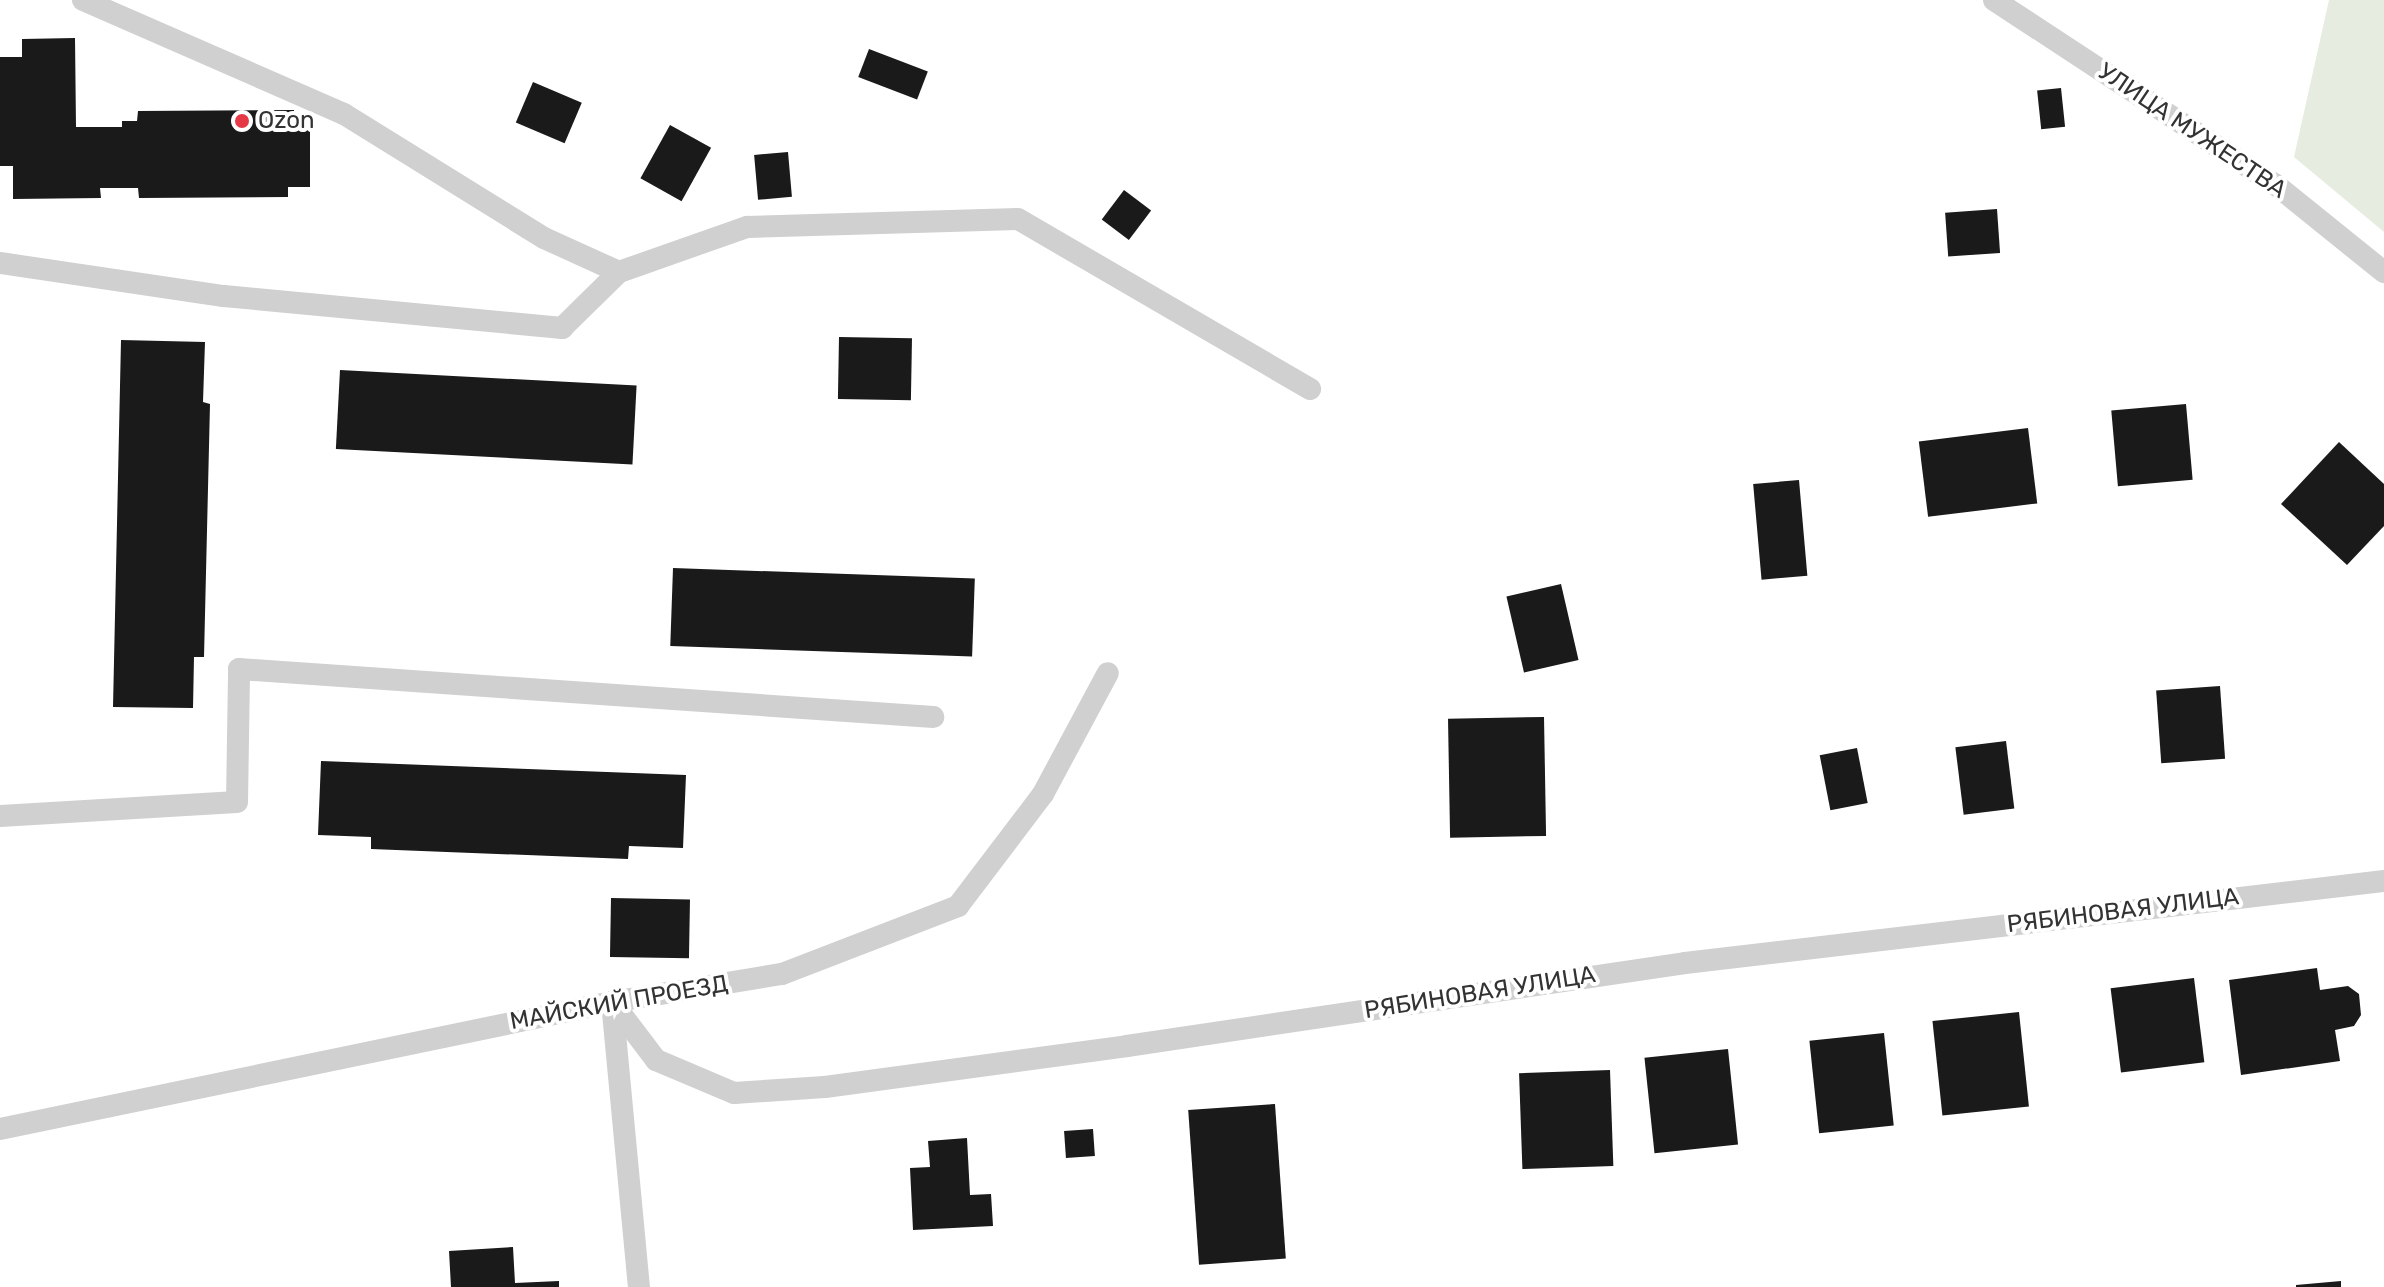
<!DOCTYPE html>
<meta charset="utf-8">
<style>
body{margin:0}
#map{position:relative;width:2384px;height:1287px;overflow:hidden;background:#fff;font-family:Rubik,sans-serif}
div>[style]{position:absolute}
.green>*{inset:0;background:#e6ecdf}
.building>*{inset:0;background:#1a1a1a;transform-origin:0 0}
.lane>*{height:22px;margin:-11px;padding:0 11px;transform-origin:11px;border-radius:11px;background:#d0d0d0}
.dots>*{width:22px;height:22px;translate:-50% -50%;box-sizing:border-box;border:4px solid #fff;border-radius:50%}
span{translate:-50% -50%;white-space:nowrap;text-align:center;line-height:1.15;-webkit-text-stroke:8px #fff;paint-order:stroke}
.poi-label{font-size:24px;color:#333}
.left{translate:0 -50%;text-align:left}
.street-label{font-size:24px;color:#333}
</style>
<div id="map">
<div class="green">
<i style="clip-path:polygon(2329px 0,2384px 0,2384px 232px,2294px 157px)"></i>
</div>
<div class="building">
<i style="clip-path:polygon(75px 38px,76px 127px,122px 127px,122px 121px,137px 121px,138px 111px,294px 110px,294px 128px,310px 128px,310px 187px,288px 187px,288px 197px,139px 198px,138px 188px,100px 188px,101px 198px,13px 199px,13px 166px,0 166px,0 57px,22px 57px,22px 39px)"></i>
<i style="left:869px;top:49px;width:63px;height:30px;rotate:21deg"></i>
<i style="left:533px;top:82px;width:53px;height:44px;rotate:23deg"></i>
<i style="left:2061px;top:88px;width:39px;height:24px;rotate:84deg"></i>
<i style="left:670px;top:125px;width:47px;height:61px;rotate:29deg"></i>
<i style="left:788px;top:152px;width:45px;height:34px;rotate:85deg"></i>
<i style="left:1124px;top:190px;width:34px;height:37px;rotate:37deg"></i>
<i style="left:1997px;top:209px;width:44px;height:52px;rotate:86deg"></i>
<i style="left:839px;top:337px;width:73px;height:62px;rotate:1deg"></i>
<i style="clip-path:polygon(121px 340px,205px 342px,203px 402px,210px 404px,204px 657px,194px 657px,193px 708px,113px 707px)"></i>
<i style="left:340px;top:370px;width:297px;height:79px;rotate:3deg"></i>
<i style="left:2186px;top:404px;width:76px;height:75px;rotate:85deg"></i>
<i style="left:2028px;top:428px;width:76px;height:110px;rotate:83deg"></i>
<i style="clip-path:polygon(2339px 442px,2384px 484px,2384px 526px,2347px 565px,2281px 504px)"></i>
<i style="left:1799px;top:480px;width:96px;height:46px;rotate:85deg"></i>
<i style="left:673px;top:568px;width:302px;height:78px;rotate:2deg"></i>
<i style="left:1561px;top:584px;width:78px;height:56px;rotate:77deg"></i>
<i style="left:2220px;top:686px;width:73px;height:64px;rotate:86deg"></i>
<i style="left:1544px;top:717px;width:119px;height:96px;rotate:89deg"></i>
<i style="left:2006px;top:741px;width:68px;height:51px;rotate:83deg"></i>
<i style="left:1857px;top:748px;width:56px;height:38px;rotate:79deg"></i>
<i style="clip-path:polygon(321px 761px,686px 775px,683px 848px,629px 846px,628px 859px,371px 849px,371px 837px,318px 835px)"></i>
<i style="left:611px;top:898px;width:79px;height:59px;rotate:1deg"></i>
<i style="clip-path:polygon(2317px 968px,2320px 990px,2348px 986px,2359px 994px,2361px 1015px,2354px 1026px,2335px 1030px,2340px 1061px,2241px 1075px,2229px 980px)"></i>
<i style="left:2194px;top:978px;width:85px;height:84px;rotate:83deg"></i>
<i style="left:2019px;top:1012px;width:95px;height:87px;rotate:84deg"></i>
<i style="left:1884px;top:1033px;width:93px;height:75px;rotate:84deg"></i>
<i style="left:1728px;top:1049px;width:96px;height:84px;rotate:84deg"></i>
<i style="left:1610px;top:1070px;width:96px;height:91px;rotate:88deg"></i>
<i style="left:1275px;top:1104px;width:155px;height:87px;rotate:86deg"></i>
<i style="left:1093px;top:1129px;width:27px;height:29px;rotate:86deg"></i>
<i style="clip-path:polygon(967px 1138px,970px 1195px,991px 1194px,993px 1226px,913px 1230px,910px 1168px,930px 1167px,928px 1141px)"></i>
<i style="clip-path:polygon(513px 1247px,515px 1283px,559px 1281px,559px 1287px,451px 1287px,449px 1251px)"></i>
<i style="clip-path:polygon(2341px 1281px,2341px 1287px,2296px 1287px,2296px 1285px)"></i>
</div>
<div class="lane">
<i style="left:83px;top:0;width:285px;rotate:23.6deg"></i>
<i style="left:344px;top:114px;width:235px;rotate:31.8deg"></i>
<i style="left:544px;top:238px;width:82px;rotate:24.4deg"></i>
<i style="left:619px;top:272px;width:136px;rotate:-19.4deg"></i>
<i style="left:747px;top:227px;width:271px;rotate:-1.7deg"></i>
<i style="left:1018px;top:219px;width:338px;rotate:30.2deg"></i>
<i style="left:1994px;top:0;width:337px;rotate:33.3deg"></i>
<i style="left:2276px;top:185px;width:139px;rotate:38.9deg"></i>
<i style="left:0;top:263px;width:226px;rotate:8.4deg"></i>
<i style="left:224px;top:296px;width:340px;rotate:5.4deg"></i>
<i style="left:562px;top:328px;width:80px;rotate:-44.5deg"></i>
<i style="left:0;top:816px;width:237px;rotate:-3.4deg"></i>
<i style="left:237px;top:802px;width:133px;rotate:-89.1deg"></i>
<i style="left:239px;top:669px;width:696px;rotate:3.96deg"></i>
<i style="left:612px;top:1002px;width:73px;rotate:52.8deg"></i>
<i style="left:656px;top:1060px;width:85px;rotate:22.9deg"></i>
<i style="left:734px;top:1093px;width:91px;rotate:-3.8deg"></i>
<i style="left:825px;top:1087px;width:305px;rotate:-7.7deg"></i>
<i style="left:1127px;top:1046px;width:564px;rotate:-8.46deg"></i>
<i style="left:1685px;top:963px;width:704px;rotate:-6.69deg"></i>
<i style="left:612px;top:1002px;width:286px;rotate:84.6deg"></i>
<i style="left:0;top:1129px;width:625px;rotate:-11.72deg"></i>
<i style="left:612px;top:1002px;width:172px;rotate:-9.4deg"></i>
<i style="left:782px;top:974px;width:189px;rotate:-21.1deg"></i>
<i style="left:958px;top:906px;width:141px;rotate:-52.8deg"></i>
<i style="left:1043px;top:794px;width:137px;rotate:-61.8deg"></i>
</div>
<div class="dots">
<i style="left:242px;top:121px;background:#e63946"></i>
</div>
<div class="poi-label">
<span class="left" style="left:258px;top:121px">Ozon</span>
</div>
<div class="street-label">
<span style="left:2192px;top:131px;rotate:34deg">УЛИЦА МУЖЕСТВА</span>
<span style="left:2123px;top:911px;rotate:-7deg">РЯБИНОВАЯ УЛИЦА</span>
<span style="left:1480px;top:993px;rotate:-9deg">РЯБИНОВАЯ УЛИЦА</span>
<span style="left:619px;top:1003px;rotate:-10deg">МАЙСКИЙ ПРОЕЗД</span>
</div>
</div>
